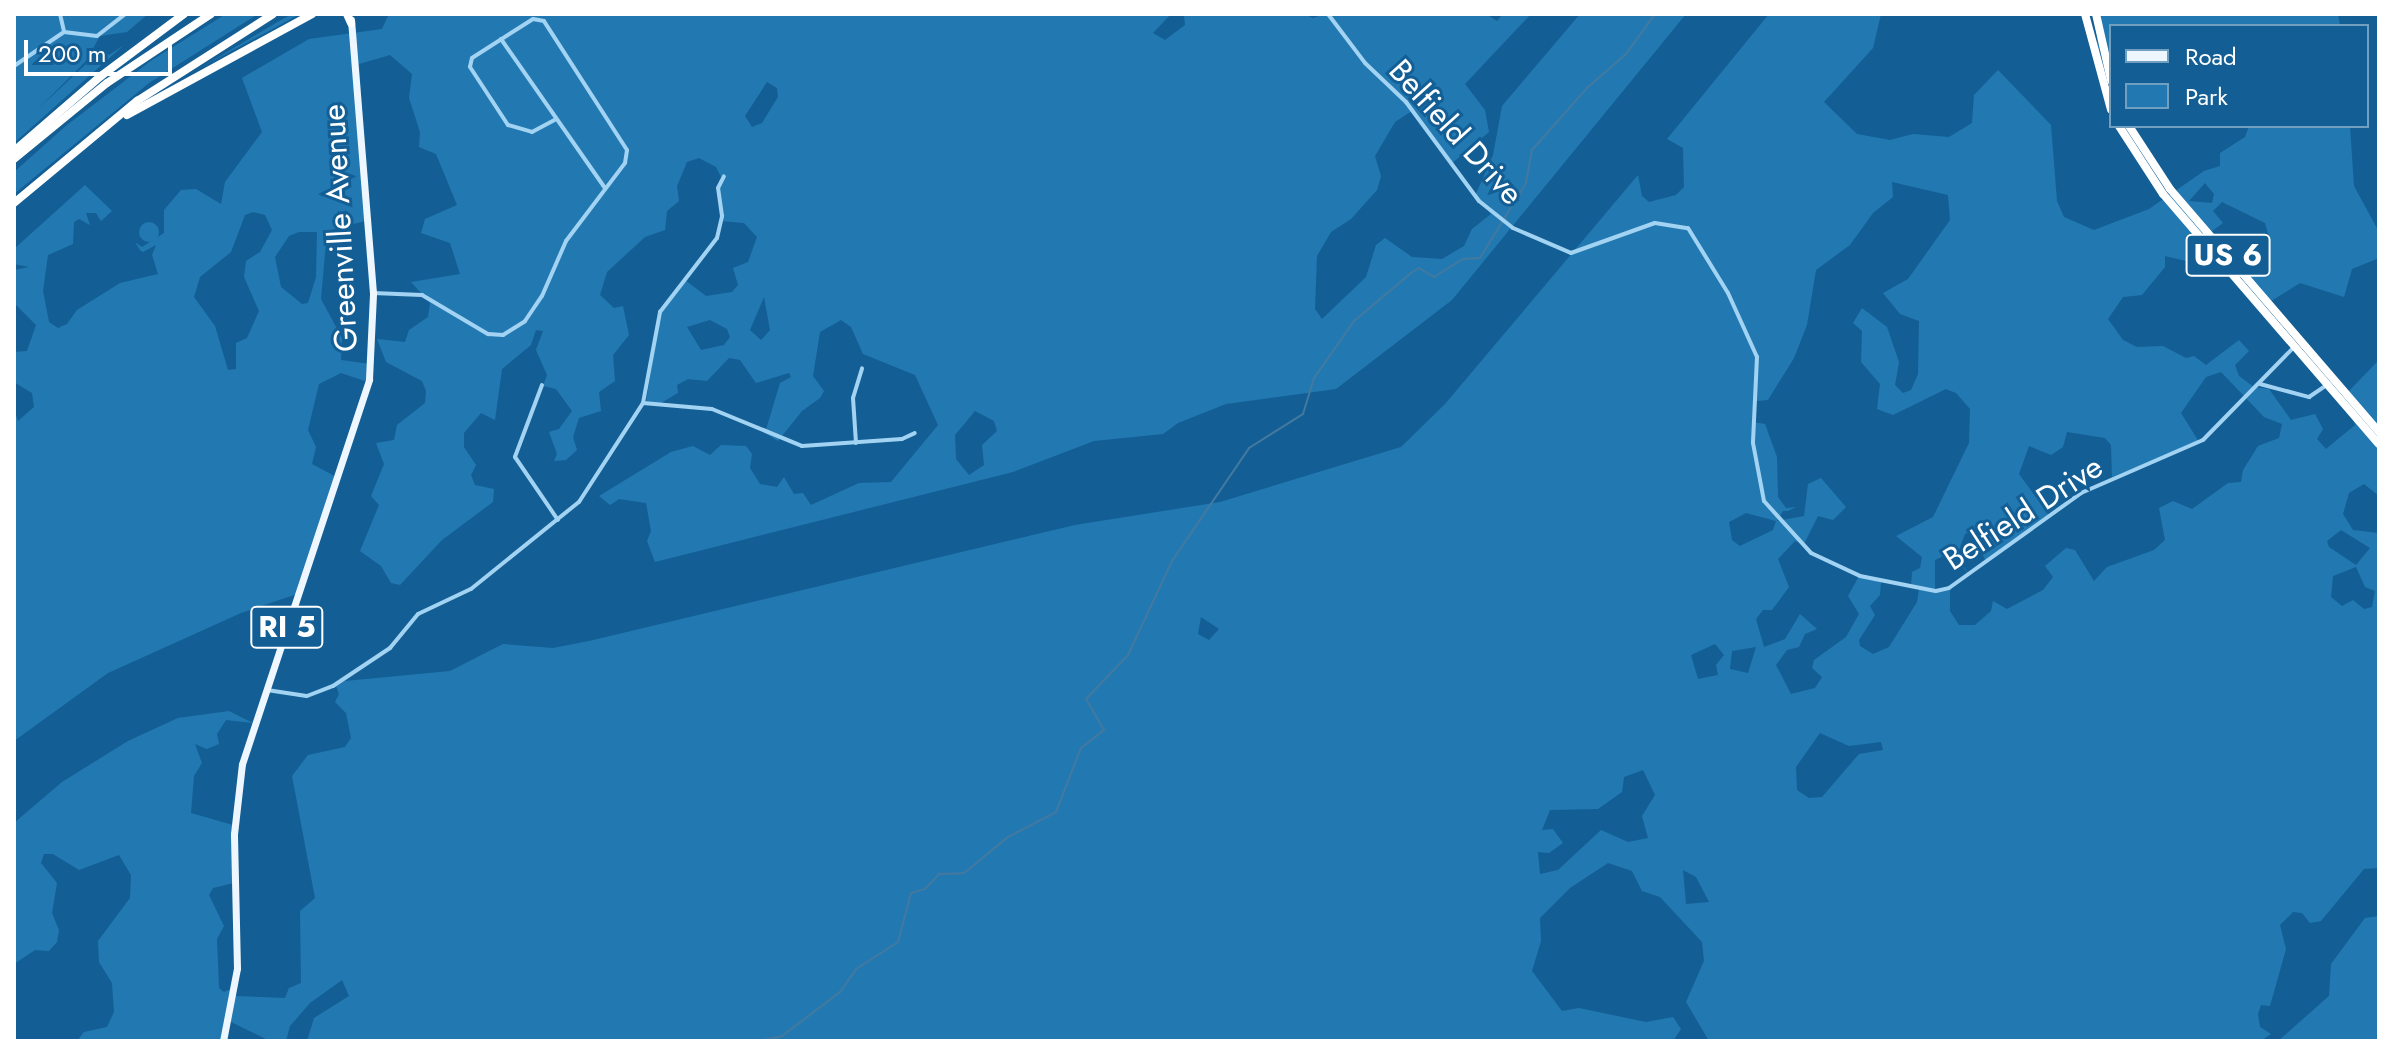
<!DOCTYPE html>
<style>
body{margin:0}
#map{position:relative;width:2393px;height:1055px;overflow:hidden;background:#135f95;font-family:Jost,sans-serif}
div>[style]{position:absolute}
.green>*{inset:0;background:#2279b2}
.round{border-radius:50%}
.stream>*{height:2px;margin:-1px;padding:0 1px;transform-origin:1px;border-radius:1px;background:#43799f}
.street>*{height:4px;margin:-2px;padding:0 2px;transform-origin:2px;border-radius:2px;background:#a3d3f2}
.primary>*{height:7px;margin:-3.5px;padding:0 3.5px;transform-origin:3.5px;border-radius:3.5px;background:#eef7ff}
.highway>*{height:8px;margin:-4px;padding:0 4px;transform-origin:4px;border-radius:4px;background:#fff}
span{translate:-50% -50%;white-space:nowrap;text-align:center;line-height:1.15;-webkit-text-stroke:6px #135f95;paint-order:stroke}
.shield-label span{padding:2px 6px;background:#135f95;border:2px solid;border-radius:6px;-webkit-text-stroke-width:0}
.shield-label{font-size:30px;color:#fff;font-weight:700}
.street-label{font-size:32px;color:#fff}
.frame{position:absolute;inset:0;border:16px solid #fff;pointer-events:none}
.legend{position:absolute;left:2109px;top:24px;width:260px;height:104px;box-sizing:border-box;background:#135f95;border:2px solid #719fbf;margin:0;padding:10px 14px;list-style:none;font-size:24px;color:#fff}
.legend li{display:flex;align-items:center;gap:16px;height:40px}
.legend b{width:40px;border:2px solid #719fbf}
.scale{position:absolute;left:24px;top:40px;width:148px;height:36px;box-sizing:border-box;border:4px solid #fff;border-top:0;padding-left:10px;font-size:24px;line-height:28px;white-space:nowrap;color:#fff;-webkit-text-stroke:6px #135f95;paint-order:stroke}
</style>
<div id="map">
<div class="green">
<i style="clip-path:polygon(14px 14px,148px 14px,127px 32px,100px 36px,86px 61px,37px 110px,102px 49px,109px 55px,124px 45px,14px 143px)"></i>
<i style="clip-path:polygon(226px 14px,258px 14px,149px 83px,14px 194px,14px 172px,67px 125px,152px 60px)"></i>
<i style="clip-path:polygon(292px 14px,300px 14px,202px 67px,281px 20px)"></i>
<i style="clip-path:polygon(evenodd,389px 14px,1171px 14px,1153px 33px,1165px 40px,1185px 25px,1184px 16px,1172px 14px,1304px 14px,1313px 18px,1324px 14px,1486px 14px,1497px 21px,1503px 14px,1531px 14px,1465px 84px,1485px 110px,1489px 132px,1451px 164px,1412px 111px,1395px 122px,1375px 156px,1381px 176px,1377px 190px,1351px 219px,1331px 232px,1317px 256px,1315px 309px,1322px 319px,1366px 277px,1376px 245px,1385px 238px,1412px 257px,1442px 259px,1464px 246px,1472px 229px,1491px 214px,1475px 196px,1493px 155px,1502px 106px,1580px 14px,1686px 14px,1452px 300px,1336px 389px,1226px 404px,1178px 423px,1163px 434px,1094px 441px,1013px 472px,655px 562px,647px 541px,651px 531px,646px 503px,619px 499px,610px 505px,599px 496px,671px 452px,693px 446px,710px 455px,721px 445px,746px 446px,752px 454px,750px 468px,760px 484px,777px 487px,784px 477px,794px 494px,803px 493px,811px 505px,859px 483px,891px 482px,938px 425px,915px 375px,863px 354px,851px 327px,841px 320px,820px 332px,813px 376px,824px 391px,820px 398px,802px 411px,778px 441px,765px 433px,780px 383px,791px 377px,789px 373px,756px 383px,740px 360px,729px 358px,707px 381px,688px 379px,677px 385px,678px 393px,656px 406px,646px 403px,658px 323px,666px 303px,685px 280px,706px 296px,732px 292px,738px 285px,733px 268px,748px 262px,757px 237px,744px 223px,721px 221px,718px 186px,722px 179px,716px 167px,699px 158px,687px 162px,677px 186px,679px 201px,667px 211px,665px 230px,645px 237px,607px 272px,600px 295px,614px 308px,623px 306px,629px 335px,613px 355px,615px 381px,599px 392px,601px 411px,579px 418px,573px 437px,577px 450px,566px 460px,554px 461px,557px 454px,549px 432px,559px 429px,572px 411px,556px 389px,543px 386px,547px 375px,536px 350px,543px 331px,536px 330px,531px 345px,502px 369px,495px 420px,481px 413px,464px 433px,464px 447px,476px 465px,471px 475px,475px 485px,494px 489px,493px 502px,442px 540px,400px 585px,391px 583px,381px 566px,360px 551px,379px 505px,371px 496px,384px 464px,376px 443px,394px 440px,397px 425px,425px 403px,426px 391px,422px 381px,386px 362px,377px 339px,405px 342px,409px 330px,428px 317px,430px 303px,411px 282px,460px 274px,450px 243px,421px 233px,425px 219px,457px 205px,436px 154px,419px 147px,420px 132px,409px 98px,412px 74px,390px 55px,359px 64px,369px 220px,327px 231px,321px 299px,342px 338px,341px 360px,370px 364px,368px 382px,341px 373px,319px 384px,308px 430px,316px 447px,312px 464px,338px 478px,297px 594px,241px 613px,108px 673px,14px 741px,14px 409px,18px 421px,34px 407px,32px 393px,14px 382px,14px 352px,27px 351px,36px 325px,16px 305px,14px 270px,29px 267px,14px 264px,14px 249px,85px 185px,112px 211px,101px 221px,96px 213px,86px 213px,90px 225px,79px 219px,74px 222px,73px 244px,48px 255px,43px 291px,49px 322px,58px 328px,67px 324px,77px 310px,120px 283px,158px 274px,152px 255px,156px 245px,143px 252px,140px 250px,135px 242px,142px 247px,164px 233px,164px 210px,181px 190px,196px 189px,221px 204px,225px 182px,262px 132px,242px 78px,309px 39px,382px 29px,389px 14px,767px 82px,777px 88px,778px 97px,762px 123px,752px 127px,745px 116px,767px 82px,389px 14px,253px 212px,265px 215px,272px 230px,260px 252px,246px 261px,244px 277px,259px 311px,247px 338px,236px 343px,236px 369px,228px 370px,215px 326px,194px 297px,200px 277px,231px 252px,245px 215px,253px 212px,389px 14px,299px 232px,317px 232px,316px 277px,308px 303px,302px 304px,281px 287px,275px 257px,289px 236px,299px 232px,389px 14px,764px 297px,770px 330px,761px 340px,750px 330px,764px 297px,389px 14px,710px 320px,727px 329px,730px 337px,724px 345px,701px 350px,687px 327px,710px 320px,389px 14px,975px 411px,994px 421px,997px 431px,982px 445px,984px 465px,969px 475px,956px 459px,955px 435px,975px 411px)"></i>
<i style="clip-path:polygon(evenodd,1769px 14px,1881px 14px,1873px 48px,1824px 102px,1857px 134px,1890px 140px,1913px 134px,1949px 137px,1972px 123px,1974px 95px,1998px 70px,2051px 125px,2057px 201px,2064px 217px,2094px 230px,2149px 209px,2204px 171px,2220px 166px,2220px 153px,2245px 137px,2249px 126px,2350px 126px,2354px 186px,2379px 232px,2379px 258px,2352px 269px,2344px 297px,2300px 283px,2268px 303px,2245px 277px,2269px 237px,2265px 223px,2222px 202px,2213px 211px,2223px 223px,2208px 234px,2220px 248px,2199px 264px,2165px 256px,2165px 267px,2142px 295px,2123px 297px,2108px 319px,2123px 340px,2137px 347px,2163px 346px,2186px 358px,2194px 356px,2206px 365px,2239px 340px,2249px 351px,2235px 365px,2239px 376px,2254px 387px,2269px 389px,2291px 420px,2315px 414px,2323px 429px,2317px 439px,2326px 449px,2355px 425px,2345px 395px,2379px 360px,2379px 496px,2364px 484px,2349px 493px,2343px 514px,2353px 530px,2378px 533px,2379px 868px,2364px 869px,2321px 921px,2310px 923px,2302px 913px,2293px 912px,2280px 925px,2286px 949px,2270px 1006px,2261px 1005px,2258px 1014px,2260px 1027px,2271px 1034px,2261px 1041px,1709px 1041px,1686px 1002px,1704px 961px,1702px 942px,1660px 897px,1642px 891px,1632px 871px,1608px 863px,1570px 888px,1540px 918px,1541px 941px,1532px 971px,1562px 1011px,1579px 1008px,1646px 1022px,1673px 1017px,1681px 1029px,1673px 1041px,307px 1041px,314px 1018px,349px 996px,342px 980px,310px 1003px,290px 1026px,286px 1041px,270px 1041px,229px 1021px,223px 1041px,77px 1041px,84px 1032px,107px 1027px,114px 1012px,112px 983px,99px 962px,98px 941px,130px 898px,131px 875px,119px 855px,79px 870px,53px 854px,44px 854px,41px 863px,57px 883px,52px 913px,59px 930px,57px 942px,49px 951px,35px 950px,14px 964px,14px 823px,62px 782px,128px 741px,178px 718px,229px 711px,253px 723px,226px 720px,217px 734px,219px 744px,207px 749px,195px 744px,202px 763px,194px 776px,191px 813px,233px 825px,234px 883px,213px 888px,209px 895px,224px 926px,217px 939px,219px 988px,224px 992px,235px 987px,234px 996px,285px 998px,289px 988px,301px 983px,300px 911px,315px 898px,292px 776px,308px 755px,345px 747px,351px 738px,346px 713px,335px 702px,339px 694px,336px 686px,345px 681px,450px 671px,503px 644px,553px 648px,589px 641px,1075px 525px,1220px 502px,1401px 447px,1445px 404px,1638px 175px,1642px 196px,1649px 202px,1676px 195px,1684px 187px,1683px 148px,1667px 139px,1769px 14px,1892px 182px,1948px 195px,1950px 220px,1908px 279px,1883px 293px,1900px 314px,1919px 321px,1918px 374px,1911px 390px,1903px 393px,1895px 385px,1899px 362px,1887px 327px,1862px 308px,1853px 323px,1862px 331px,1861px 362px,1880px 384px,1877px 409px,1893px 415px,1946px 389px,1956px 393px,1970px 409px,1969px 443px,1933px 517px,1896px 536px,1922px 557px,1920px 568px,1912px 572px,1911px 586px,1919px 589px,1917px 602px,1889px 647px,1873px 654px,1860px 646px,1859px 640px,1875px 615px,1870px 606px,1880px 595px,1881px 582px,1859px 576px,1848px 596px,1859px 614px,1846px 637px,1814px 660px,1812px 668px,1822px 677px,1815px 688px,1791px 694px,1776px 665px,1787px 650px,1799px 647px,1805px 634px,1817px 629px,1800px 614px,1785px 639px,1764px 647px,1756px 619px,1763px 610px,1772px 610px,1789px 587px,1778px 559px,1795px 541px,1804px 544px,1818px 516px,1833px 520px,1846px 507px,1821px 478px,1808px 484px,1804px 516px,1777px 521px,1783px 511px,1788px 511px,1796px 507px,1786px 508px,1778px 497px,1777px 457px,1765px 424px,1753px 422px,1756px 401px,1768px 400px,1794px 358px,1807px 325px,1816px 270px,1850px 245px,1873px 213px,1893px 197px,1892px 182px,1769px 14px,2205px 183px,2214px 194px,2212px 203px,2189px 201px,2205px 183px,1769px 14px,2221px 372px,2264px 417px,2282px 424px,2279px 438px,2258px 446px,2243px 470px,2241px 482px,2228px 483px,2192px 509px,2173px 501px,2159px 508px,2165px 540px,2154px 550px,2107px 567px,2094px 581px,2075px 550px,2066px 548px,2045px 566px,2053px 577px,2043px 590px,2007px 609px,1993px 601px,1991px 611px,1975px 625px,1959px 625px,1950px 611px,1950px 588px,1935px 591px,1935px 560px,1952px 552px,1969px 575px,1957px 555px,1965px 534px,1978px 529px,1985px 535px,1987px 543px,1980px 549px,1986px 562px,2049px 515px,2019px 474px,2029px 446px,2051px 455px,2063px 447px,2067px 432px,2105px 438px,2111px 445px,2112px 477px,2199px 442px,2181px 413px,2206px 377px,2221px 372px,1769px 14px,1746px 513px,1776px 521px,1773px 530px,1740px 546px,1732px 540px,1729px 522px,1746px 513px,1769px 14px,2341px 530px,2370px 548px,2356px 565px,2329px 547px,2327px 541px,2341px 530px,1769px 14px,2356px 567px,2365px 587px,2375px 591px,2372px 607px,2364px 609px,2353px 600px,2342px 606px,2331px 597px,2333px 576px,2356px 567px,1769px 14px,1201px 617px,1219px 629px,1209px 640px,1198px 634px,1201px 617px,1769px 14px,1715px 644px,1724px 655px,1716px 665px,1718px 675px,1698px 679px,1691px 655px,1715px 644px,1769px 14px,1756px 647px,1748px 673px,1730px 669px,1732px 651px,1756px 647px,1769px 14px,1820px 733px,1849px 746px,1881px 742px,1883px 750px,1859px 754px,1822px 797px,1809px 798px,1797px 790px,1796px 767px,1820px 733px,1769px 14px,1643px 770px,1655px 795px,1642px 816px,1648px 838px,1628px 842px,1601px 830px,1558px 870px,1540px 874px,1538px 852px,1549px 853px,1563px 843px,1553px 829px,1542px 830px,1550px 810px,1598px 809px,1622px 792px,1624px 777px,1643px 770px,1769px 14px,1683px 870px,1696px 877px,1709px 902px,1686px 904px,1683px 870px)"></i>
<i style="clip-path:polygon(2095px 14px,2338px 14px,2340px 26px,2111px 26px,2111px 50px,2098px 51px)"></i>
<i class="round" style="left:139px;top:222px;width:20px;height:20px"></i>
<i style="clip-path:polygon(2379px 916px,2379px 1041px,2278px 1041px,2329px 996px,2331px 964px,2365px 918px)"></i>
</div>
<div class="stream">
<i style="left:759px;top:1041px;width:24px;rotate:-12deg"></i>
<i style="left:782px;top:1036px;width:73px;rotate:-37.2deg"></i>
<i style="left:840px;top:992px;width:28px;rotate:-55deg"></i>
<i style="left:856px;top:969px;width:50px;rotate:-32.7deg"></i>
<i style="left:898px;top:942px;width:51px;rotate:-75.1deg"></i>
<i style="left:911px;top:893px;width:15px;rotate:-16deg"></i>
<i style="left:925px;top:889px;width:21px;rotate:-47deg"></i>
<i style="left:939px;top:874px;width:25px;rotate:-2deg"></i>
<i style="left:964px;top:873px;width:57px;rotate:-39.3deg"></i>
<i style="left:1008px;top:837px;width:54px;rotate:-27.5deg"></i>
<i style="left:1056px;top:812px;width:69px;rotate:-68.7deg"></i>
<i style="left:1081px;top:748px;width:29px;rotate:-38deg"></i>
<i style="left:1104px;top:730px;width:36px;rotate:-120deg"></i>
<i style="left:1086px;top:699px;width:61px;rotate:-46.3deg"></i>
<i style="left:1128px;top:655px;width:104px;rotate:-64.9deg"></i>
<i style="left:1172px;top:561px;width:137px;rotate:-55.7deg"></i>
<i style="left:1249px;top:448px;width:64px;rotate:-32.2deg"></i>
<i style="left:1303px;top:414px;width:38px;rotate:-73deg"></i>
<i style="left:1314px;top:378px;width:70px;rotate:-54.9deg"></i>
<i style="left:1354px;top:321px;width:75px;rotate:-40.1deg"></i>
<i style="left:1411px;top:273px;width:9px;rotate:-32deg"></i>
<i style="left:1419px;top:268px;width:17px;rotate:31deg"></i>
<i style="left:1434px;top:277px;width:34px;rotate:-32deg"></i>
<i style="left:1463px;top:259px;width:17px;rotate:-3deg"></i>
<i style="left:1480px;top:258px;width:88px;rotate:-58.5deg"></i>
<i style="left:1526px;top:183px;width:34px;rotate:-80deg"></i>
<i style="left:1532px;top:150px;width:84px;rotate:-48.4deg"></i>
<i style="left:1588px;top:87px;width:50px;rotate:-41deg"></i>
<i style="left:1626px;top:54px;width:49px;rotate:-54.1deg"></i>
</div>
<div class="street">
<i style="left:60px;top:14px;width:18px;rotate:77deg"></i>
<i style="left:1328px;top:14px;width:61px;rotate:52.9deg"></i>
<i style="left:1365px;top:63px;width:57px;rotate:43.6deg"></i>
<i style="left:1406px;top:102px;width:123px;rotate:53.6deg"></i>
<i style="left:1479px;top:201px;width:43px;rotate:38.5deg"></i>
<i style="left:1513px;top:228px;width:63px;rotate:23.3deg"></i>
<i style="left:1571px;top:253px;width:89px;rotate:-19.7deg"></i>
<i style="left:1655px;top:223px;width:33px;rotate:9deg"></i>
<i style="left:1688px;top:228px;width:76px;rotate:58.4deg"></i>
<i style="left:1728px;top:293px;width:70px;rotate:65.6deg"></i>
<i style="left:1757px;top:357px;width:86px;rotate:92.7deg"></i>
<i style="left:1753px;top:443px;width:59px;rotate:79.3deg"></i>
<i style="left:1764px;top:501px;width:70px;rotate:47.9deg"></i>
<i style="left:1811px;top:553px;width:54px;rotate:25.1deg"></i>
<i style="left:1860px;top:576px;width:77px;rotate:11.2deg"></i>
<i style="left:1936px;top:591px;width:13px;rotate:-13deg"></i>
<i style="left:1949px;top:588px;width:163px;rotate:-35.7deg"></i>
<i style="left:2081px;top:493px;width:133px;rotate:-23.5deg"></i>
<i style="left:2203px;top:440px;width:132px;rotate:-45.6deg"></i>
<i style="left:501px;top:39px;width:182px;rotate:55.1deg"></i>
<i style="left:14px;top:66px;width:60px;rotate:-34.2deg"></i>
<i style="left:64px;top:32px;width:33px;rotate:7deg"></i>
<i style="left:97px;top:36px;width:36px;rotate:-38deg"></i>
<i style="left:373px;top:293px;width:49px;rotate:2.3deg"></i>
<i style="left:422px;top:295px;width:77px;rotate:30.6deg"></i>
<i style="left:488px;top:334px;width:15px;rotate:4deg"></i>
<i style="left:503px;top:335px;width:26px;rotate:-32deg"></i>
<i style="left:525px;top:321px;width:30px;rotate:-56deg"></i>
<i style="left:542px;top:296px;width:60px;rotate:-66.4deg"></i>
<i style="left:566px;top:241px;width:98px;rotate:-52.9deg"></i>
<i style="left:625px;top:163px;width:13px;rotate:-81deg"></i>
<i style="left:627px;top:150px;width:153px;rotate:-122.8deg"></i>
<i style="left:544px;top:21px;width:11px;rotate:-170deg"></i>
<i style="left:533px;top:19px;width:72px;rotate:147.4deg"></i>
<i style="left:472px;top:58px;width:9px;rotate:103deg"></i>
<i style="left:470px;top:67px;width:69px;rotate:56.8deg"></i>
<i style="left:508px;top:125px;width:25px;rotate:16deg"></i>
<i style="left:532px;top:132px;width:26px;rotate:-28deg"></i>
<i style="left:2260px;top:384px;width:51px;rotate:14.9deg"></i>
<i style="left:2309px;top:397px;width:23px;rotate:-34deg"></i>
<i style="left:542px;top:385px;width:77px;rotate:110.6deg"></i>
<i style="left:515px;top:457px;width:76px;rotate:55.7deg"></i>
<i style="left:643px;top:403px;width:69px;rotate:5deg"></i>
<i style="left:712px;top:409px;width:97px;rotate:22.3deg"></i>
<i style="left:802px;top:446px;width:100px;rotate:-4deg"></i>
<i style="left:902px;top:439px;width:14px;rotate:-25deg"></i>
<i style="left:856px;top:443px;width:45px;rotate:-93.8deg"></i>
<i style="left:853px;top:398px;width:31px;rotate:-73deg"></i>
<i style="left:267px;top:690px;width:40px;rotate:8.5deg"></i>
<i style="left:307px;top:696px;width:28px;rotate:-21deg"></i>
<i style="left:333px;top:686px;width:69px;rotate:-33.7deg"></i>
<i style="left:390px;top:648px;width:44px;rotate:-50.5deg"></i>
<i style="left:418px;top:614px;width:59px;rotate:-25.3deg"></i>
<i style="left:471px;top:589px;width:139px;rotate:-38.9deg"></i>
<i style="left:579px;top:502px;width:118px;rotate:-57.1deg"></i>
<i style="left:643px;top:403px;width:93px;rotate:-79.4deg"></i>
<i style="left:660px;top:312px;width:93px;rotate:-52.4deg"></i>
<i style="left:717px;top:238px;width:23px;rotate:-77deg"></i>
<i style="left:722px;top:216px;width:28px;rotate:-98deg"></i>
<i style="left:718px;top:188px;width:13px;rotate:-63deg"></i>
</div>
<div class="primary">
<i style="left:223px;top:1041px;width:74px;rotate:-79.1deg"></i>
<i style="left:237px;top:968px;width:134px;rotate:-91.3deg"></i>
<i style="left:234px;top:834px;width:70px;rotate:-83.5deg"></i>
<i style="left:242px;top:764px;width:405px;rotate:-71.7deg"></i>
<i style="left:369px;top:379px;width:86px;rotate:-87.3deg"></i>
<i style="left:373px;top:293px;width:274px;rotate:-94.6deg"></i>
</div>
<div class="highway">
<i style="left:347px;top:14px;width:10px;rotate:66deg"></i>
<i style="left:2085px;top:14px;width:99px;rotate:74.8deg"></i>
<i style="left:2096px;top:14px;width:68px;rotate:77.2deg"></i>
<i style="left:127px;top:115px;width:211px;rotate:-28.6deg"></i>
<i style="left:2119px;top:126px;width:81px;rotate:57.1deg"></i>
<i style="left:2163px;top:194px;width:330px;rotate:49.2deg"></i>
<i style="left:2129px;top:126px;width:75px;rotate:56.9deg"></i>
<i style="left:2170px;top:189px;width:321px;rotate:49.3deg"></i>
<i style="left:14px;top:151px;width:115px;rotate:-40.8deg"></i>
<i style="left:101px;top:76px;width:104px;rotate:-36.8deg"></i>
<i style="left:14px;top:159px;width:120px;rotate:-39.3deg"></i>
<i style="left:107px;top:83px;width:125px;rotate:-33.6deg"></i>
<i style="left:14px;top:203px;width:160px;rotate:-39.7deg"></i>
<i style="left:137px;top:101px;width:161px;rotate:-32.6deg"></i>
</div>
<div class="shield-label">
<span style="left:2228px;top:255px">US 6</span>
<span style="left:287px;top:627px">RI 5</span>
</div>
<div class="street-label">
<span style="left:1456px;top:132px;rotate:48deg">Belfield Drive</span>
<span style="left:340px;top:228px;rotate:-93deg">Greenville Avenue</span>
<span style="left:2023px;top:513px;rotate:-33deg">Belfield Drive</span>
</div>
<div class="frame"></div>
<ul class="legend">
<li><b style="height:10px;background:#eef7ff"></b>Road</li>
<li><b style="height:22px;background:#2279b2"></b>Park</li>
</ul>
<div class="scale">200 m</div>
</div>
